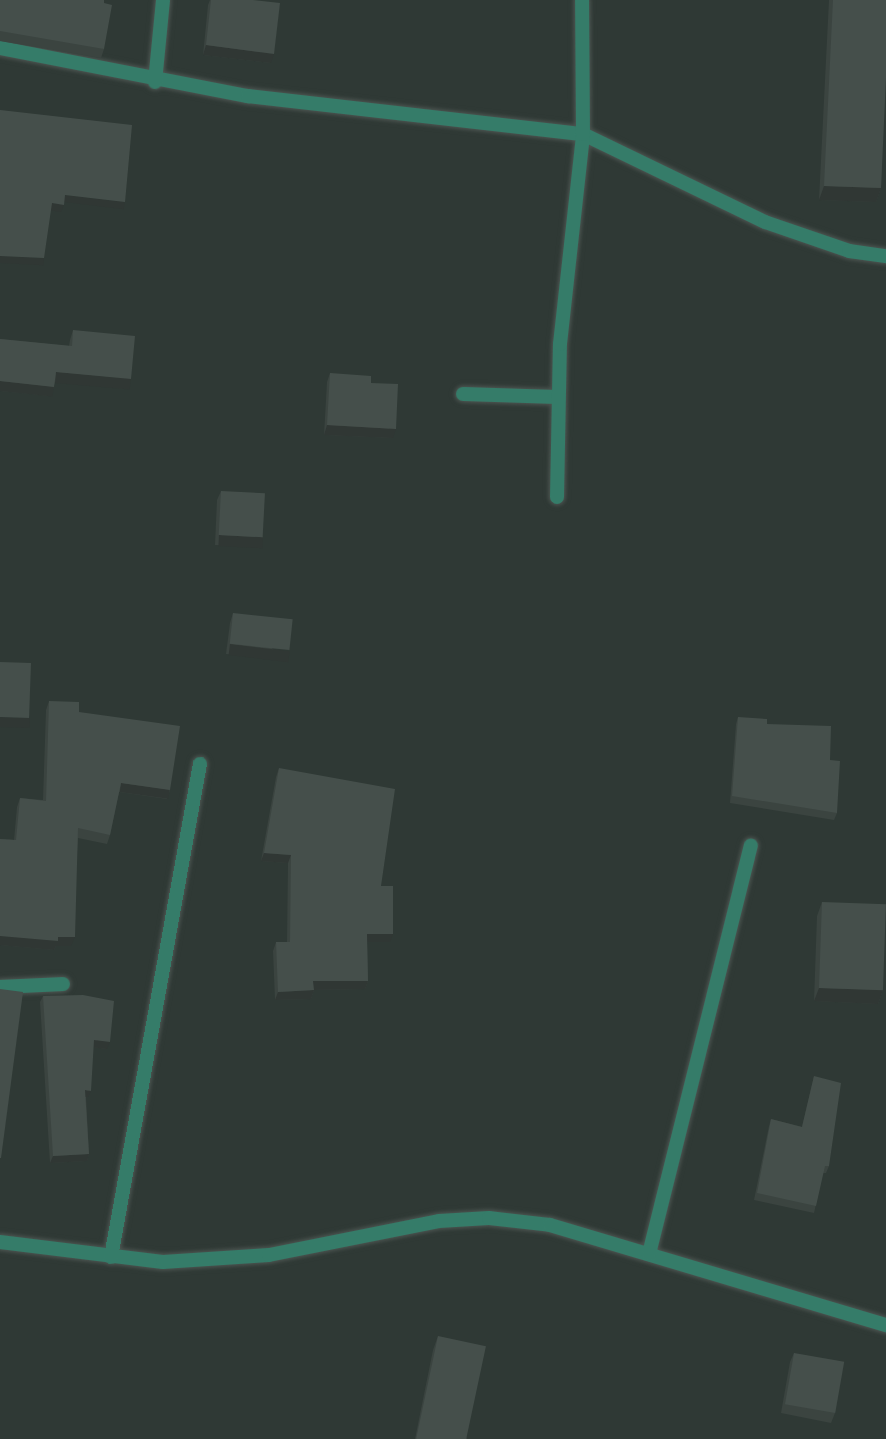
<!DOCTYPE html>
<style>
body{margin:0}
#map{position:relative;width:886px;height:1439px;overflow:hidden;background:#2f3935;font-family:"Crimson Pro",serif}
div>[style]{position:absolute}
.roads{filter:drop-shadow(0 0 2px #4c5551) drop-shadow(0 0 2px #4c5551)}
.street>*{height:14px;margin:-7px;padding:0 7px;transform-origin:7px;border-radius:7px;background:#357c69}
.wall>*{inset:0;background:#3b4440}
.shaded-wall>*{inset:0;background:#303734;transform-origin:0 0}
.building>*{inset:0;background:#454f4b;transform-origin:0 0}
span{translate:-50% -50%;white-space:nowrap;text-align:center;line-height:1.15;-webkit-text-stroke:7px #1a1f1d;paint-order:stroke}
</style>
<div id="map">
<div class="roads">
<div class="street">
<i style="left:0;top:48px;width:253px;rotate:11deg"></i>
<i style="left:248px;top:96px;width:337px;rotate:6.5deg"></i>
<i style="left:583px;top:134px;width:202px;rotate:25.8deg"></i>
<i style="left:765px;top:222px;width:89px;rotate:19deg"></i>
<i style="left:849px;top:251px;width:37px;rotate:8deg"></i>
<i style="left:155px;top:82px;width:82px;rotate:-84.4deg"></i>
<i style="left:463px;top:394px;width:95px;rotate:1.8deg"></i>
<i style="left:557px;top:497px;width:153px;rotate:-88.9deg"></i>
<i style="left:560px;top:344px;width:211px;rotate:-83.7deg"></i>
<i style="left:583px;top:134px;width:134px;rotate:-90.4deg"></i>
<i style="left:0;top:987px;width:63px;rotate:-2.7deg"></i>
<i style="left:0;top:1242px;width:164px;rotate:7deg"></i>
<i style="left:163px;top:1262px;width:106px;rotate:-3.8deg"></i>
<i style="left:269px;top:1255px;width:173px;rotate:-11.3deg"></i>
<i style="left:439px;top:1221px;width:50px;rotate:-3.4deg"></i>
<i style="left:489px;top:1218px;width:61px;rotate:6.5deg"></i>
<i style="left:550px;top:1225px;width:351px;rotate:16.6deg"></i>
<i style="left:649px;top:1254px;width:421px;rotate:-76deg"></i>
<i style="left:111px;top:1257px;width:501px;rotate:-79.77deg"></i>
</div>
</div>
<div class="wall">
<i style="clip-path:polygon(0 0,104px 49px,101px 58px,0 41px)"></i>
<i style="clip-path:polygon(210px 0,211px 0,271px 63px,203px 55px,208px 5px)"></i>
<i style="clip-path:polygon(829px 0,886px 0,881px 188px,876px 202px,819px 200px)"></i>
<i style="clip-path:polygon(73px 330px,128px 389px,55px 382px,51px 396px,0 391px,0 339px,69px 346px,70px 340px)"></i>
<i style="clip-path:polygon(330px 373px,371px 383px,393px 438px,324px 435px,327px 382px)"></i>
<i style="clip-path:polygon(221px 491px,263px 537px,260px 547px,215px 545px,217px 500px)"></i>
<i style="clip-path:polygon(233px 613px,286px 661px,226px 654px,230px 623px)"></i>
<i style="clip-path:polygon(49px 701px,79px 712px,170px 790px,167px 799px,119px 792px,110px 835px,107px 844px,78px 838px,71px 946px,56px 946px,54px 950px,0 945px,0 839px,14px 840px,17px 807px,20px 798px,43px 800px,46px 710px)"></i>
<i style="clip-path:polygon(738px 717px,767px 724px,837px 813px,834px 820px,730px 803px,736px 724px)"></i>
<i style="clip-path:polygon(279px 768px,381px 886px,390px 942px,367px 942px,368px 981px,365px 989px,314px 990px,311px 999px,275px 1000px,273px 951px,276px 942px,287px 942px,288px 863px,261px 861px,276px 777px)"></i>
<i style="clip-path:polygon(822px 902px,883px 990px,878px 1004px,814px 1001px,817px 916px)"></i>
<i style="clip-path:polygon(43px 996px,107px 1049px,93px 1047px,88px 1097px,86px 1097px,89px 1154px,87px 1161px,50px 1163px,40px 1002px)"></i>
<i style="clip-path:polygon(814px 1076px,829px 1166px,826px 1173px,823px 1173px,814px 1213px,754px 1200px,769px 1126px,771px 1119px,802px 1127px)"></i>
<i style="clip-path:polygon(438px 1336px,467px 1439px,415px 1439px,433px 1350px)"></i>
<i style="clip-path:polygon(794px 1353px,835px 1413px,831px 1423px,781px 1413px,790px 1362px)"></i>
</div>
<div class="shaded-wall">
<i style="clip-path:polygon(206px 45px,274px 54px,271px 63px,203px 55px)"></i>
<i style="clip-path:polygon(824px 186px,881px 188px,876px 202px,819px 200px)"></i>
<i style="left:65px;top:195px;width:60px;height:7px;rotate:7deg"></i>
<i style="clip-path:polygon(52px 203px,64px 205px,61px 212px,49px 210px)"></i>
<i style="left:0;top:256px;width:44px;height:7px;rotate:3deg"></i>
<i style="left:56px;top:372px;width:75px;height:11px;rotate:5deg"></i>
<i style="left:0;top:381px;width:54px;height:10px;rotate:6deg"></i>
<i style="clip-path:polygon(327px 425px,396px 429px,393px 438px,324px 435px)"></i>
<i style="left:219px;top:535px;width:44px;height:11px;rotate:3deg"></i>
<i style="left:230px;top:644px;width:60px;height:11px;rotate:7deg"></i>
<i style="left:0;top:717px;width:30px;height:10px;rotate:2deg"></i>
<i style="left:121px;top:783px;width:49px;height:9px;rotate:8deg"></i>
<i style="clip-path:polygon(264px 853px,291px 855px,288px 863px,261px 861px)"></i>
<i style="clip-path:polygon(367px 934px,393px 934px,390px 942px,364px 942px)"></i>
<i style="clip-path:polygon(0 936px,58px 937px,75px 937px,71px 946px,56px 946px,54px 950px,0 945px)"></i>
<i style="clip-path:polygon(313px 981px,368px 981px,365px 989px,310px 990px)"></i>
<i style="clip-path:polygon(819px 988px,883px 990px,878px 1004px,814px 1001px)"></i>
<i style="clip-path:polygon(314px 990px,311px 999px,275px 1000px,278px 992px)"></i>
<i style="clip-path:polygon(94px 1040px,110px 1042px,107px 1049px,91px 1047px)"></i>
<i style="clip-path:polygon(85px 1090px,91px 1091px,88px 1097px,83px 1097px)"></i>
<i style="clip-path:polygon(89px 1154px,87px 1161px,50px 1163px,53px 1156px)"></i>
</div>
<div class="building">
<i style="clip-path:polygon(0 0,104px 0,104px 3px,112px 5px,104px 49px,0 31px)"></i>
<i style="clip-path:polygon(211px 0,253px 0,280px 3px,274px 54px,206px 45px)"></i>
<i style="clip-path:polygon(833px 0,886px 0,886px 78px,881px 188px,824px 186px)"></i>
<i style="clip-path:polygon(0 110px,132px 125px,125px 202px,65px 195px,64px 205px,52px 203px,44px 258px,0 256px)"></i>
<i style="clip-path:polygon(73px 330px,135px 336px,131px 379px,56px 372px,54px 387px,0 381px,0 339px,72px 346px)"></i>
<i style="clip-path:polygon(330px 373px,371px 376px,371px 383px,398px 384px,396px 429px,327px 425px)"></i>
<i style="left:221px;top:491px;width:44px;height:44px;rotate:3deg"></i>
<i style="left:233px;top:613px;width:60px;height:31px;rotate:6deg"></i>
<i style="left:0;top:662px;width:31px;height:55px;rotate:2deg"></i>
<i style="clip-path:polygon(49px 701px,79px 702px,79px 712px,180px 726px,170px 790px,121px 783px,110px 835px,78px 828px,75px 937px,58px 937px,58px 941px,0 936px,0 839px,16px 840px,20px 798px,46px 801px)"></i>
<i style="clip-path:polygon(738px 717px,767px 719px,767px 724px,831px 726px,830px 760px,840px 761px,837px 813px,732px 796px)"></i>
<i style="clip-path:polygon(279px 768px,395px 789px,381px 886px,393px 886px,393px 934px,367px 934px,368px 981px,313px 981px,314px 990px,278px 992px,276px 942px,290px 942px,291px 855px,264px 853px)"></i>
<i style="left:822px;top:902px;width:64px;height:86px;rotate:2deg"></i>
<i style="clip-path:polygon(0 989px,23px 992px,1px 1158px,0 1158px)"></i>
<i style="clip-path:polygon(83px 995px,114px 1001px,110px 1042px,94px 1040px,91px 1091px,85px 1090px,89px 1154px,53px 1156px,43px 996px)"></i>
<i style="clip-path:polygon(814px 1076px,841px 1083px,829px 1166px,825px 1166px,816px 1206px,757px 1193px,771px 1119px,802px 1127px)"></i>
<i style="left:438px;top:1336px;width:49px;height:105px;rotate:12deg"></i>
<i style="left:794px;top:1353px;width:51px;height:52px;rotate:10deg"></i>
</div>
</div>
